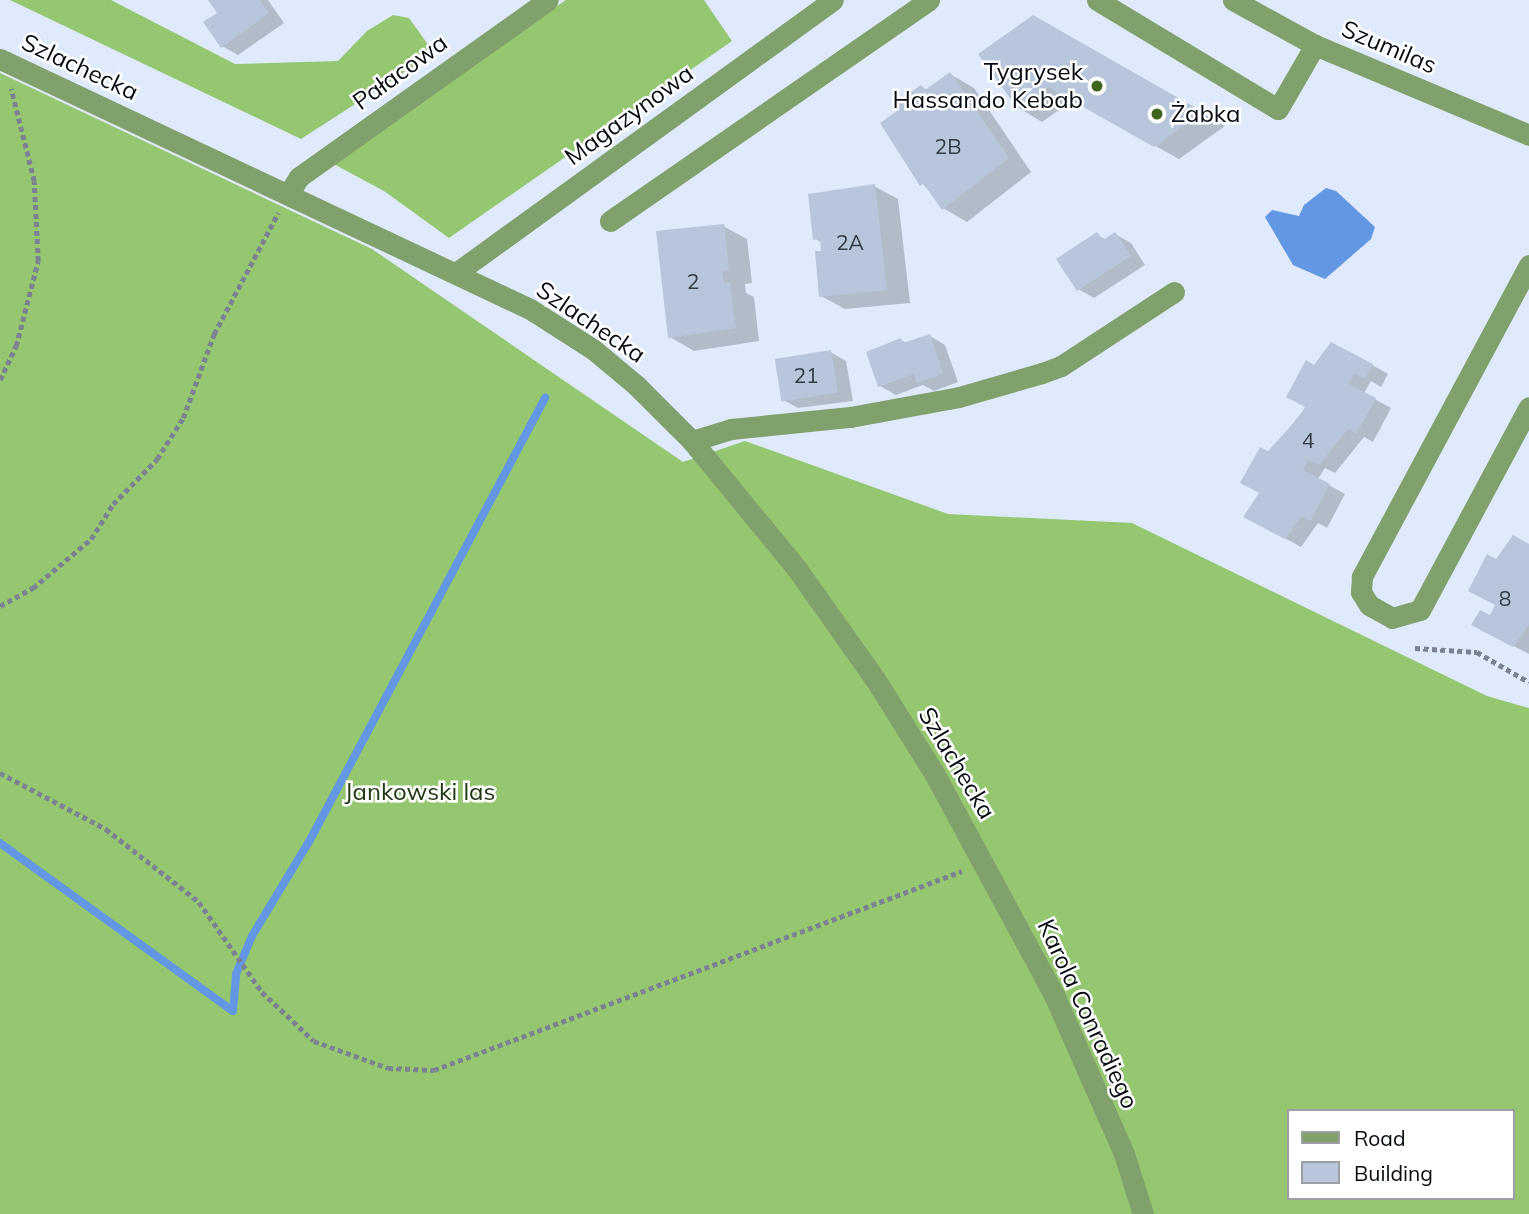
<!DOCTYPE html>
<meta charset="utf-8">
<style>
body{margin:0}
#map{position:relative;width:1529px;height:1214px;overflow:hidden;background:#dfebfc;font-family:Mulish,sans-serif}
div>[style]{position:absolute}
.forest>*{inset:0;background:#94c770}
.water>*{inset:0;background:#6396e3}
.shadow>*{inset:0;background:#0003}
.stream>*{height:8px;margin:-4px;padding:0 4px;transform-origin:4px;border-radius:4px;background:#6396e3}
.building>*{inset:0;background:#b8c6db;transform-origin:0 0}
.path>*{height:4.5px;margin-top:-2.25px;transform-origin:0;background:repeating-linear-gradient(90deg,#7a838f 0 5px,transparent 0 8.5px)}
.minor>*{height:21px;margin:-10.5px;padding:0 10.5px;transform-origin:10.5px;border-radius:10.5px;background:#80a16b}
.dots>*{width:19px;height:19px;translate:-50% -50%;box-sizing:border-box;border:4px solid #fff;border-radius:50%}
span{translate:-50% -50%;white-space:nowrap;text-align:center;line-height:1.15;-webkit-text-stroke:5px #fff;paint-order:stroke}
.number-label{font-size:21px;color:#333a45}
.number-label span{-webkit-text-stroke-width:0}
.street-label{font-size:24px;color:#070c13}
.poi-label{font-size:24px;color:#070c13}
.right{translate:-100% -50%;text-align:right}
.left{translate:0 -50%;text-align:left}
.park-label{font-size:24px;color:#233814}
.legend{position:absolute;left:1287px;top:1109px;width:228px;height:91px;box-sizing:border-box;background:#fff;border:2px solid #9c9ea1;margin:0;padding:9px 12px;list-style:none;font-size:21px;color:#070c13}
.legend li{display:flex;align-items:center;gap:14px;height:35px}
.legend b{width:35px;border:2px solid #9c9ea1}
</style>
<div id="map">
<div class="forest">
<i style="clip-path:polygon(10px 0,111px 0,235px 64px,338px 61px,367px 31px,393px 15px,409px 18px,434px 53px,301px 139px)"></i>
<i style="clip-path:polygon(566px 0,704px 0,732px 41px,449px 238px,384px 191px,328px 161px)"></i>
<i style="clip-path:polygon(evenodd,0 73px,372px 249px,683px 462px,745px 441px,948px 514px,1132px 523px,1487px 696px,1529px 708px,1529px 1214px,0 1214px,0 73px,1289px 1111px,1513px 1111px,1513px 1198px,1289px 1198px,1289px 1111px)"></i>
</div>
<div class="water">
<i style="clip-path:polygon(1326px 188px,1336px 191px,1375px 227px,1371px 239px,1325px 279px,1293px 265px,1265px 217px,1272px 210px,1299px 216px,1304px 205px)"></i>
</div>
<div class="shadow">
<i style="clip-path:polygon(210px 0,268px 0,284px 23px,238px 55px,222px 46px,219px 13px)"></i>
<i style="clip-path:polygon(1033px 17px,1225px 126px,1179px 159px,1073px 100px,1042px 122px,1019px 108px)"></i>
<i style="clip-path:polygon(950px 74px,974px 88px,1031px 172px,967px 222px,943px 208px,907px 165px,900px 110px,921px 87px,928px 90px)"></i>
<i style="clip-path:polygon(874px 186px,898px 199px,910px 303px,845px 309px,821px 296px,823px 253px,822px 243px,815px 238px)"></i>
<i style="clip-path:polygon(723px 226px,747px 239px,752px 283px,745px 284px,746px 293px,754px 297px,759px 341px,694px 351px,670px 337px)"></i>
<i style="clip-path:polygon(1115px 234px,1131px 243px,1145px 265px,1094px 298px,1078px 289px,1097px 235px,1107px 240px)"></i>
<i style="clip-path:polygon(930px 336px,945px 345px,958px 382px,934px 391px,923px 385px,896px 395px,880px 386px,901px 340px,907px 344px)"></i>
<i style="clip-path:polygon(830px 352px,846px 361px,853px 401px,798px 408px,782px 399px)"></i>
<i style="clip-path:polygon(1372px 365px,1388px 374px,1381px 387px,1371px 381px,1364px 393px,1391px 408px,1373px 442px,1364px 437px,1335px 473px,1325px 468px,1318px 479px,1345px 494px,1327px 528px,1318px 523px,1301px 547px,1261px 525px,1269px 453px,1307px 406px,1315px 367px)"></i>
<i style="clip-path:polygon(1529px 546px,1529px 654px,1489px 633px,1497px 605px,1497px 561px)"></i>
</div>
<div class="stream">
<i style="left:0;top:843px;width:287px;rotate:35.8deg"></i>
<i style="left:233px;top:1011px;width:37px;rotate:-85deg"></i>
<i style="left:236px;top:974px;width:41px;rotate:-67.2deg"></i>
<i style="left:252px;top:936px;width:112px;rotate:-58.9deg"></i>
<i style="left:310px;top:840px;width:501px;rotate:-62deg"></i>
</div>
<div class="building">
<i style="clip-path:polygon(208px 0,260px 0,269px 13px,221px 48px,203px 22px,217px 13px)"></i>
<i style="clip-path:polygon(1033px 15px,1203px 112px,1154px 147px,1048px 87px,1018px 109px,978px 54px)"></i>
<i style="clip-path:polygon(950px 72px,1009px 158px,942px 210px,923px 183px,920px 186px,880px 123px,898px 110px,894px 104px,921px 85px,925px 90px)"></i>
<i style="clip-path:polygon(875px 184px,887px 290px,819px 297px,815px 251px,821px 251px,820px 239px,813px 240px,808px 194px)"></i>
<i style="clip-path:polygon(724px 224px,729px 270px,722px 271px,724px 283px,730px 282px,736px 328px,668px 338px,656px 231px)"></i>
<i style="clip-path:polygon(1097px 232px,1103px 240px,1115px 232px,1131px 256px,1077px 291px,1056px 259px)"></i>
<i style="clip-path:polygon(930px 334px,943px 374px,917px 383px,914px 374px,878px 387px,866px 352px,901px 338px,903px 343px)"></i>
<i style="clip-path:polygon(1331px 342px,1373px 364px,1365px 379px,1354px 374px,1349px 384px,1376px 398px,1356px 434px,1348px 429px,1319px 465px,1308px 460px,1303px 470px,1330px 484px,1310px 521px,1302px 516px,1285px 539px,1243px 517px,1259px 493px,1240px 483px,1260px 447px,1268px 451px,1300px 416px,1305px 407px,1286px 397px,1306px 360px,1314px 365px)"></i>
<i style="left:831px;top:350px;width:43px;height:57px;rotate:81deg"></i>
<i style="clip-path:polygon(1513px 535px,1529px 544px,1529px 625px,1513px 647px,1471px 625px,1480px 610px,1490px 615px,1495px 605px,1468px 591px,1487px 554px,1496px 559px)"></i>
</div>
<div class="path">
<i style="left:0;top:380px;width:38px;rotate:-65deg"></i>
<i style="left:16px;top:346px;width:88px;rotate:-75.5deg"></i>
<i style="left:38px;top:261px;width:80px;rotate:-92.9deg"></i>
<i style="left:34px;top:181px;width:95px;rotate:-104deg"></i>
<i style="left:0;top:606px;width:38px;rotate:-29deg"></i>
<i style="left:33px;top:588px;width:76px;rotate:-40.2deg"></i>
<i style="left:91px;top:539px;width:41px;rotate:-57.8deg"></i>
<i style="left:113px;top:504px;width:63px;rotate:-45.6deg"></i>
<i style="left:157px;top:459px;width:49px;rotate:-57.6deg"></i>
<i style="left:183px;top:418px;width:90px;rotate:-69.7deg"></i>
<i style="left:214px;top:334px;width:137px;rotate:-62.1deg"></i>
<i style="left:1415px;top:648px;width:62px;rotate:3.7deg"></i>
<i style="left:1477px;top:652px;width:60px;rotate:30deg"></i>
<i style="left:0;top:773px;width:120px;rotate:27.8deg"></i>
<i style="left:106px;top:829px;width:118px;rotate:38.1deg"></i>
<i style="left:199px;top:902px;width:110px;rotate:55deg"></i>
<i style="left:262px;top:992px;width:71px;rotate:43.3deg"></i>
<i style="left:314px;top:1041px;width:79px;rotate:20deg"></i>
<i style="left:388px;top:1068px;width:46px;rotate:2.5deg"></i>
<i style="left:434px;top:1070px;width:564px;rotate:-20.65deg"></i>
</div>
<div class="minor">
<i style="left:1097px;top:0;width:211px;rotate:31.1deg"></i>
<i style="left:1278px;top:109px;width:74px;rotate:-60deg"></i>
<i style="left:1233px;top:0;width:94px;rotate:28.8deg"></i>
<i style="left:1315px;top:45px;width:232px;rotate:22.8deg"></i>
<i style="left:0;top:59px;width:586px;rotate:25.25deg"></i>
<i style="left:530px;top:309px;width:76px;rotate:32.6deg"></i>
<i style="left:594px;top:350px;width:55px;rotate:39.8deg"></i>
<i style="left:636px;top:385px;width:79px;rotate:45deg"></i>
<i style="left:692px;top:441px;width:166px;rotate:50.6deg"></i>
<i style="left:797px;top:569px;width:135px;rotate:54.7deg"></i>
<i style="left:875px;top:679px;width:111px;rotate:57.9deg"></i>
<i style="left:934px;top:773px;width:252px;rotate:61.6deg"></i>
<i style="left:1054px;top:995px;width:174px;rotate:66.2deg"></i>
<i style="left:1124px;top:1154px;width:63px;rotate:72.4deg"></i>
<i style="left:289px;top:193px;width:19px;rotate:-58deg"></i>
<i style="left:299px;top:177px;width:305px;rotate:-35.4deg"></i>
<i style="left:610px;top:221px;width:388px;rotate:-34.7deg"></i>
<i style="left:1529px;top:265px;width:354px;rotate:118.2deg"></i>
<i style="left:1362px;top:577px;width:15px;rotate:94deg"></i>
<i style="left:1361px;top:592px;width:15px;rotate:58deg"></i>
<i style="left:1369px;top:605px;width:26px;rotate:29deg"></i>
<i style="left:1392px;top:618px;width:29px;rotate:-16deg"></i>
<i style="left:1420px;top:610px;width:230px;rotate:-61.8deg"></i>
<i style="left:456px;top:273px;width:465px;rotate:-35.9deg"></i>
<i style="left:692px;top:441px;width:41px;rotate:-17.1deg"></i>
<i style="left:731px;top:429px;width:120px;rotate:-5.8deg"></i>
<i style="left:850px;top:417px;width:111px;rotate:-10.4deg"></i>
<i style="left:959px;top:397px;width:86px;rotate:-16.1deg"></i>
<i style="left:1042px;top:373px;width:20px;rotate:-20deg"></i>
<i style="left:1061px;top:366px;width:135px;rotate:-33.2deg"></i>
</div>
<div class="dots">
<i style="left:1097px;top:86px;background:#3f651f"></i>
<i style="left:1157px;top:114px;background:#3f651f"></i>
</div>
<div class="number-label">
<span style="left:948px;top:146px">2B</span>
<span style="left:850px;top:242px">2A</span>
<span style="left:693px;top:281px">2</span>
<span style="left:806px;top:375px">21</span>
<span style="left:1308px;top:440px">4</span>
<span style="left:1505px;top:598px">8</span>
</div>
<div class="street-label">
<span style="left:1389px;top:47px;rotate:23deg">Szumilas</span>
<span style="left:80px;top:67px;rotate:25deg">Szlachecka</span>
<span style="left:400px;top:72px;rotate:-36deg">Pałacowa</span>
<span style="left:629px;top:115px;rotate:-36deg">Magazynowa</span>
<span style="left:591px;top:322px;rotate:34deg">Szlachecka</span>
<span style="left:957px;top:763px;rotate:59deg">Szlachecka</span>
<span style="left:1088px;top:1014px;rotate:65deg">Karola Conradiego</span>
</div>
<div class="poi-label">
<span class="right" style="left:1083px;top:86px">Tygrysek<br>Hassando Kebab</span>
<span class="left" style="left:1171px;top:114px">Żabka</span>
</div>
<div class="park-label">
<span style="left:420px;top:792px">Jankowski las</span>
</div>
<ul class="legend">
<li><b style="height:9px;background:#80a16b"></b>Road</li>
<li><b style="height:19px;background:#b8c6db"></b>Building</li>
</ul>
</div>
